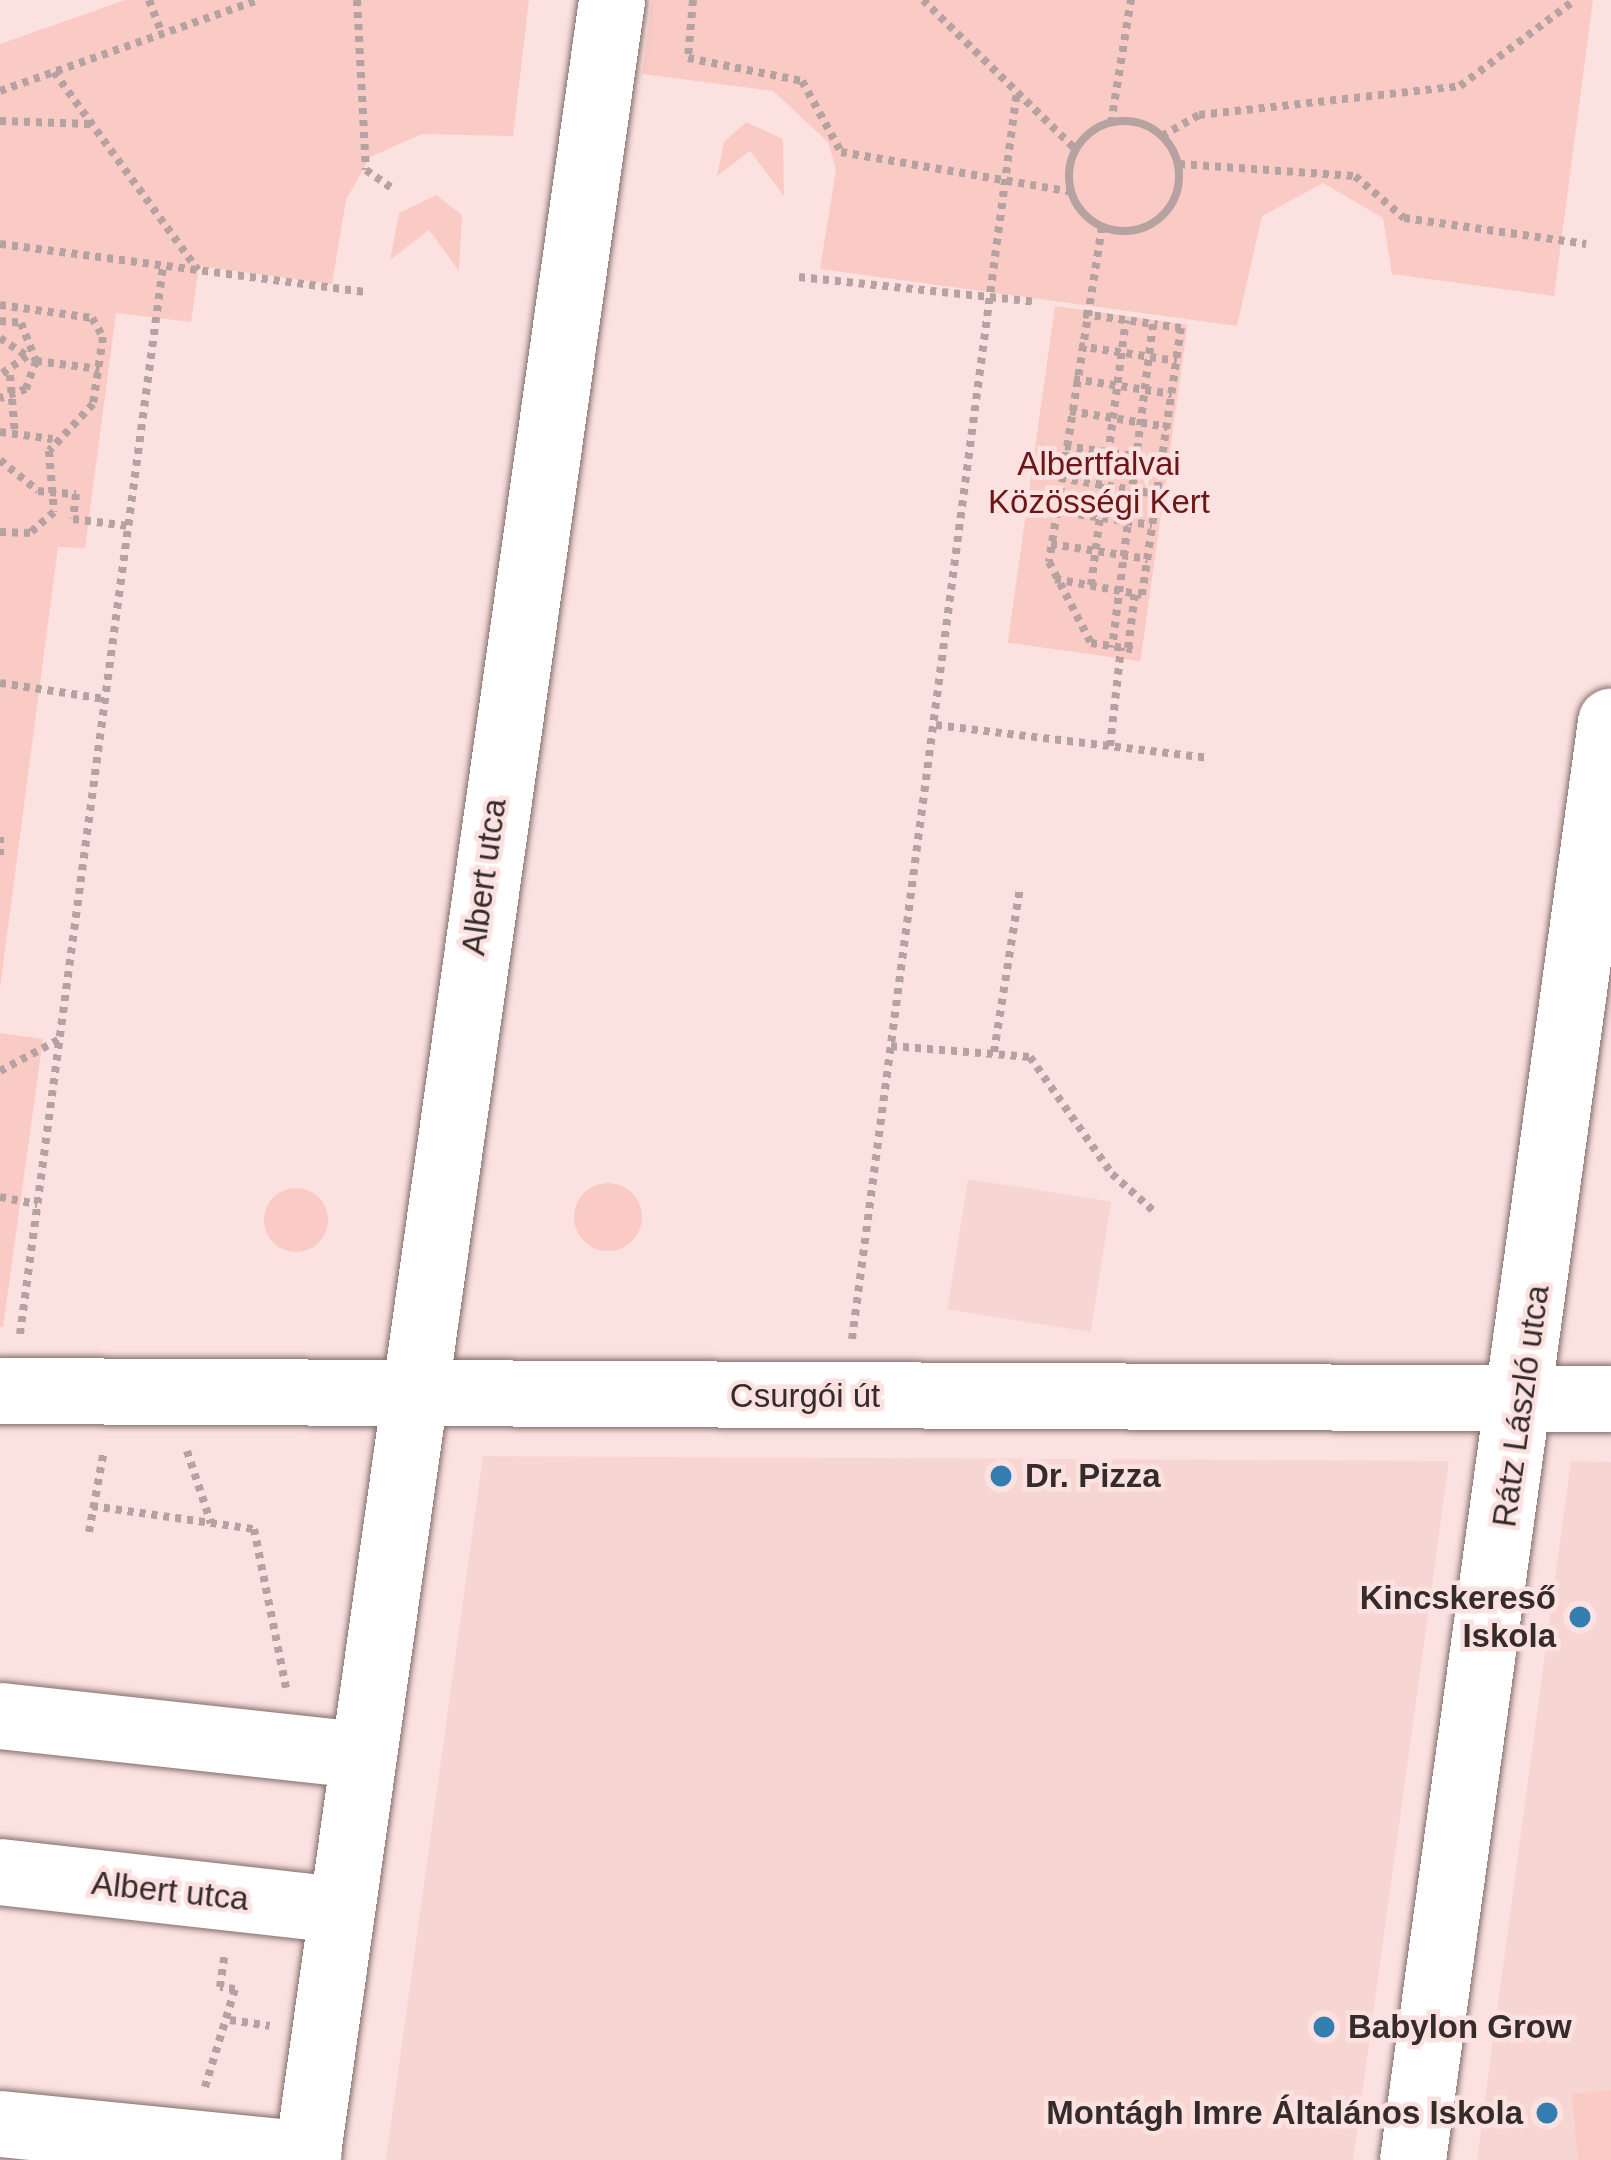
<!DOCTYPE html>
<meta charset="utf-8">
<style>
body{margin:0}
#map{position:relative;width:1611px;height:2160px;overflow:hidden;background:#fbe2e0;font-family:Arial,sans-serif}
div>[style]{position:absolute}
.built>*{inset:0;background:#f7d5d2;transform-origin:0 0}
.green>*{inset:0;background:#facac5;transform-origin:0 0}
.round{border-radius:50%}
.path>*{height:8px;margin-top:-4px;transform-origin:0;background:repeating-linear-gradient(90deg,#b6a3a1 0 6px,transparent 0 12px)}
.path>.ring{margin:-4px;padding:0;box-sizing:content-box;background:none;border:8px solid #b6a3a1;border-radius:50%}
.roads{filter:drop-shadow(0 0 3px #826c6a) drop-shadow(0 0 3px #826c6a)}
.minor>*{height:66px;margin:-33px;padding:0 33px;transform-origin:33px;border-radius:33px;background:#fff}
.dots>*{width:33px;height:33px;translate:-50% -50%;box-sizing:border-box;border:6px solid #fbe2e0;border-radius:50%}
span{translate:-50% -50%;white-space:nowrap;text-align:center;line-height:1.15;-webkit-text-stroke:9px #fbe2e0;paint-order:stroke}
.park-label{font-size:33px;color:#6e1617}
.street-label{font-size:33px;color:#342b2a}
.poi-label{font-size:33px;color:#342b2a;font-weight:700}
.left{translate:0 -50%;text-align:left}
.right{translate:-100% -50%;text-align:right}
</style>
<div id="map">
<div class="built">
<i style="left:968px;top:1179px;width:145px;height:132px;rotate:9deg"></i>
<i style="clip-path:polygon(483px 1456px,1449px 1461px,1353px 2160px,386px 2160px)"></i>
<i style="clip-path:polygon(1571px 1461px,1611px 1462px,1611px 2160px,1477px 2160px)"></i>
</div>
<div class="green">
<i style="clip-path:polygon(125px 0,529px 0,513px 136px,422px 134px,370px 157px,346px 200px,332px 284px,199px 266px,191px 322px,116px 313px,85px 548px,58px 547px,0 988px,0 44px)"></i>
<i style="clip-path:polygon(652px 0,1593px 0,1554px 296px,1392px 274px,1383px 218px,1323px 183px,1262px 216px,1237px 326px,820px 269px,836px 169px,828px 142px,773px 91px,642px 74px)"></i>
<i style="clip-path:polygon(746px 122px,783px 139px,784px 196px,750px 151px,717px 176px,724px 142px)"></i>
<i style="clip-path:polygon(436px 195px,462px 215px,459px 271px,429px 230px,390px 260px,399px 213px)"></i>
<i style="left:1055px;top:306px;width:134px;height:340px;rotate:8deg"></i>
<i style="clip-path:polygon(0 1033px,43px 1039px,3px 1327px,0 1327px)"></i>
<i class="round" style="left:574px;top:1183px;width:68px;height:68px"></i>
<i class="round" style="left:264px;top:1188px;width:64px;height:64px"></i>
<i style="clip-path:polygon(1611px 2090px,1611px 2160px,1578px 2160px,1572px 2094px)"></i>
</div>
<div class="path">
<i style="left:149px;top:0;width:36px;rotate:69deg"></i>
<i style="left:357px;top:0;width:170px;rotate:87deg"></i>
<i style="left:366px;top:170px;width:32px;rotate:35deg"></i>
<i style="left:693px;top:0;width:58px;rotate:94.9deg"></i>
<i style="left:688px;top:58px;width:116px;rotate:11.4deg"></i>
<i style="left:802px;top:81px;width:81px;rotate:61.2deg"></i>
<i style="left:841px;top:152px;width:234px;rotate:9.8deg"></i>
<i style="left:923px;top:0;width:214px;rotate:44.4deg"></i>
<i style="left:54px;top:72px;width:245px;rotate:54deg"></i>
<i style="left:0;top:91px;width:275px;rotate:-19.4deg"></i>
<i style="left:0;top:121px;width:91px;rotate:1.9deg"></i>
<i class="ring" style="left:1069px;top:121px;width:102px;height:102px"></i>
<i style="left:1111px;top:123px;width:125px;rotate:-80.8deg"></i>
<i style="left:1162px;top:136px;width:43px;rotate:-29.6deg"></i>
<i style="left:1199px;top:115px;width:263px;rotate:-6.3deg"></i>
<i style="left:1460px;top:86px;width:144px;rotate:-36.8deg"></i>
<i style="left:1179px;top:164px;width:176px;rotate:3.9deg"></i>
<i style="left:1355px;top:176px;width:65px;rotate:40.6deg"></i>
<i style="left:1404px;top:218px;width:184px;rotate:8.1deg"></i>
<i style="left:1102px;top:227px;width:339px;rotate:99deg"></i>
<i style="left:1049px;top:562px;width:91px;rotate:62.6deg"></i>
<i style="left:1091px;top:643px;width:48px;rotate:8.5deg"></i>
<i style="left:0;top:244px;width:370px;rotate:7.5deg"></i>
<i style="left:799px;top:277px;width:239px;rotate:6deg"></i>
<i style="left:0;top:305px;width:93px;rotate:8deg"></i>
<i style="left:92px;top:318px;width:22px;rotate:60deg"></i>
<i style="left:103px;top:337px;width:68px;rotate:98.5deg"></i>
<i style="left:93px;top:404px;width:64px;rotate:133.1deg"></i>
<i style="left:49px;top:451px;width:61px;rotate:85.3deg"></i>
<i style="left:54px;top:512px;width:32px;rotate:139deg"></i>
<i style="left:30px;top:533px;width:30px;rotate:-178deg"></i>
<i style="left:1083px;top:314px;width:71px;rotate:8.1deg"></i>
<i style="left:1153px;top:324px;width:326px;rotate:97.2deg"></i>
<i style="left:0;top:321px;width:21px;rotate:5deg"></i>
<i style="left:21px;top:323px;width:41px;rotate:68.5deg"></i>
<i style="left:36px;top:361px;width:30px;rotate:110deg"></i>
<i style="left:26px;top:389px;width:28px;rotate:161deg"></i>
<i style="left:0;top:338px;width:32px;rotate:34deg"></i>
<i style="left:27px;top:356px;width:33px;rotate:145deg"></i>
<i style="left:1079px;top:346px;width:99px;rotate:8.7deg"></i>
<i style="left:36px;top:361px;width:64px;rotate:7.2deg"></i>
<i style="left:10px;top:375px;width:59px;rotate:85.2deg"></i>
<i style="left:1074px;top:379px;width:99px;rotate:8.7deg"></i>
<i style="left:1070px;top:411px;width:99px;rotate:9.3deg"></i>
<i style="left:0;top:432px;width:53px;rotate:7.5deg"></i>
<i style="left:1065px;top:446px;width:98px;rotate:8.2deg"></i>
<i style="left:0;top:460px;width:49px;rotate:39.2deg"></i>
<i style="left:38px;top:491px;width:38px;rotate:5deg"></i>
<i style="left:76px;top:494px;width:25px;rotate:97deg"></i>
<i style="left:73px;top:519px;width:56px;rotate:7.1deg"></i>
<i style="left:1060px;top:478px;width:98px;rotate:9.4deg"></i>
<i style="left:1055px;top:511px;width:98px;rotate:8.2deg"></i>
<i style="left:1051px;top:544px;width:98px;rotate:8.8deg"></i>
<i style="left:1055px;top:579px;width:88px;rotate:10.4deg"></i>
<i style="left:1142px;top:595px;width:270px;rotate:-81.7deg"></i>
<i style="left:1181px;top:328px;width:27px;rotate:-172deg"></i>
<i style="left:1091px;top:585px;width:267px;rotate:-82.5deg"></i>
<i style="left:1128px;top:648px;width:55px;rotate:-82.7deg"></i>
<i style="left:0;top:683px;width:106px;rotate:8.7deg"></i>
<i style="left:936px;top:725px;width:273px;rotate:6.9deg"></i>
<i style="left:1110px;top:746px;width:99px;rotate:-83.6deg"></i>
<i style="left:0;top:837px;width:22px;rotate:90deg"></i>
<i style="left:891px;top:1046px;width:139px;rotate:4.5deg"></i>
<i style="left:1030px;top:1057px;width:143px;rotate:55deg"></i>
<i style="left:1112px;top:1174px;width:59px;rotate:41.6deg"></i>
<i style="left:994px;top:1052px;width:166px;rotate:-81deg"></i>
<i style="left:0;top:1071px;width:68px;rotate:-28.1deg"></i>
<i style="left:0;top:1197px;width:38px;rotate:11deg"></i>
<i style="left:20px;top:1334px;width:1078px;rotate:-82.37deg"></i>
<i style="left:852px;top:1339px;width:1259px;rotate:-82.47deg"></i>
<i style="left:187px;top:1451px;width:76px;rotate:71.6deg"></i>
<i style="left:92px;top:1506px;width:164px;rotate:8.1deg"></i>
<i style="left:254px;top:1529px;width:162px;rotate:78.6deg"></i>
<i style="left:89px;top:1532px;width:83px;rotate:-79.6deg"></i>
<i style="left:230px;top:2020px;width:40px;rotate:8.5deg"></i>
<i style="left:205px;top:2087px;width:102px;rotate:-73deg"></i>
<i style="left:235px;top:1989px;width:15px;rotate:-172deg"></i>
<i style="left:220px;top:1987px;width:34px;rotate:-82deg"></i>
</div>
<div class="roads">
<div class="minor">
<i style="left:0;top:1391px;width:1611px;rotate:0.28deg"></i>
<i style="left:0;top:1716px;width:362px;rotate:6.2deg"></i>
<i style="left:0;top:1872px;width:341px;rotate:6.4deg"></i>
<i style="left:0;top:2124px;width:310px;rotate:5.7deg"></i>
<i style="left:307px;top:2160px;width:2181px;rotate:-81.96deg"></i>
<i style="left:1413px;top:2160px;width:1452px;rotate:-82.16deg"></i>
</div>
</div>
<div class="dots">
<i style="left:1001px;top:1476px;background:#347db1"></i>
<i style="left:1580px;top:1617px;background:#347db1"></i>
<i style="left:1324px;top:2027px;background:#347db1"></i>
<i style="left:1547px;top:2113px;background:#347db1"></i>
</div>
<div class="park-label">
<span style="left:1099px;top:483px">Albertfalvai<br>Közösségi Kert</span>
</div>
<div class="street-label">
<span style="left:484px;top:877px;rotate:-82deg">Albert utca</span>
<span style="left:805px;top:1396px">Csurgói út</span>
<span style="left:1521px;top:1406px;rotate:-82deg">Rátz László utca</span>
<span style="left:170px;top:1891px;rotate:6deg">Albert utca</span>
</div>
<div class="poi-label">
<span class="left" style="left:1025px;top:1476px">Dr. Pizza</span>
<span class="right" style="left:1556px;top:1617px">Kincskereső<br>Iskola</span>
<span class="left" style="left:1348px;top:2027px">Babylon Grow</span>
<span class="right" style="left:1523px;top:2113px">Montágh Imre Általános Iskola</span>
</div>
</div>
